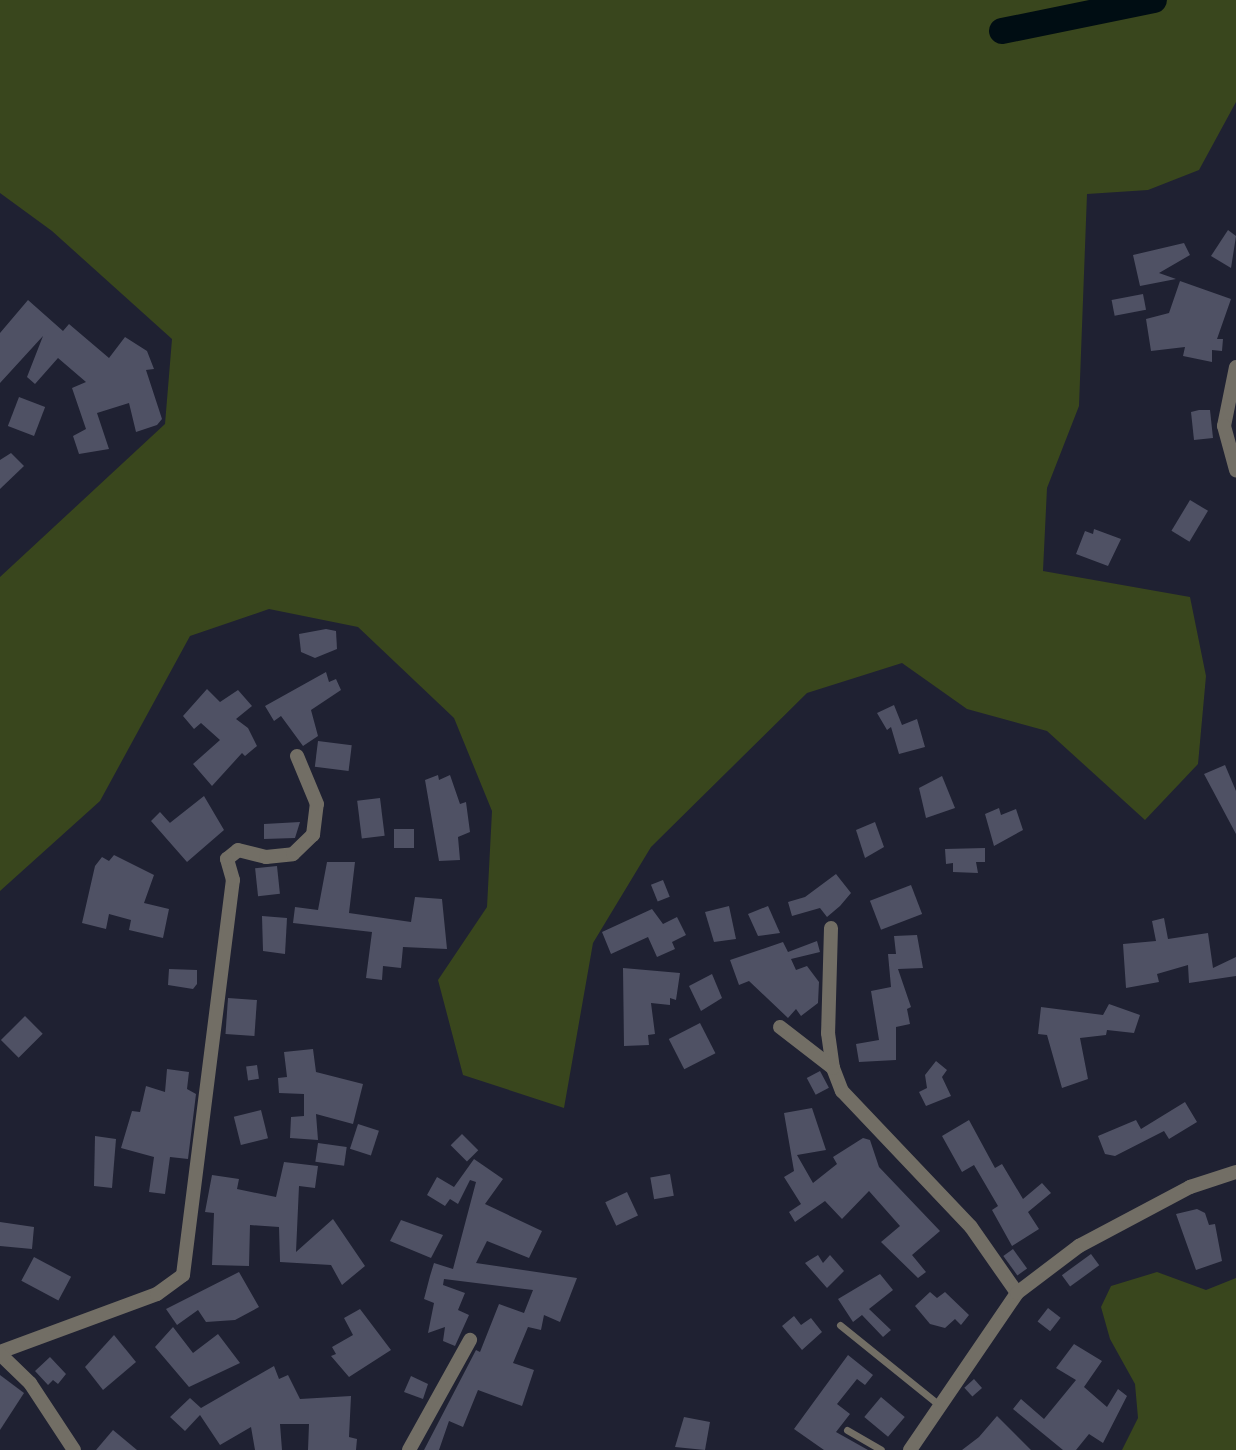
<!DOCTYPE html>
<style>
body{margin:0}
#map{position:relative;width:1236px;height:1450px;overflow:hidden;background:#1f2132;font-family:Helvetica,sans-serif}
div>[style]{position:absolute}
.green>*{inset:0;background:#39461d}
.river>*{height:26px;margin:-13px;padding:0 13px;transform-origin:13px;border-radius:13px;background:#000d13}
.building>*{inset:0;background:#4f5164;transform-origin:0 0}
.lane>*{height:7px;margin:-3.5px;padding:0 3.5px;transform-origin:3.5px;border-radius:3.5px;background:#726e65}
.street>*{height:14px;margin:-7px;padding:0 7px;transform-origin:7px;border-radius:7px;background:#726e65}
span{translate:-50% -50%;white-space:nowrap;text-align:center;line-height:1.15;-webkit-text-stroke:7px #0b0b13;paint-order:stroke}
</style>
<div id="map">
<div class="green">
<i style="clip-path:polygon(0 0,1236px 0,1236px 102px,1199px 170px,1148px 190px,1087px 194px,1079px 406px,1047px 488px,1043px 571px,1190px 597px,1206px 676px,1198px 764px,1145px 820px,1047px 731px,967px 709px,902px 663px,807px 693px,651px 847px,593px 943px,564px 1108px,463px 1075px,438px 980px,487px 907px,492px 811px,454px 718px,358px 627px,269px 609px,190px 636px,100px 801px,0 891px,0 577px,165px 424px,172px 339px,52px 231px,0 193px)"></i>
<i style="clip-path:polygon(1157px 1272px,1206px 1290px,1236px 1278px,1236px 1450px,1122px 1450px,1138px 1418px,1135px 1384px,1110px 1339px,1101px 1307px,1111px 1286px)"></i>
</div>
<div class="river">
<i style="left:1002px;top:31px;width:155px;rotate:-11.5deg"></i>
</div>
<div class="building">
<i style="clip-path:polygon(1228px 230px,1236px 236px,1231px 268px,1211px 256px)"></i>
<i style="clip-path:polygon(1184px 243px,1190px 255px,1159px 273px,1176px 279px,1140px 286px,1133px 255px)"></i>
<i style="clip-path:polygon(1180px 281px,1231px 299px,1217px 339px,1223px 339px,1222px 351px,1212px 350px,1212px 362px,1183px 356px,1185px 347px,1151px 351px,1146px 319px,1169px 313px)"></i>
<i style="left:1143px;top:294px;width:16px;height:32px;rotate:79deg"></i>
<i style="clip-path:polygon(28px 300px,63px 331px,69px 324px,109px 358px,125px 337px,147px 351px,154px 369px,146px 370px,162px 419px,157px 425px,136px 432px,129px 403px,97px 413px,109px 449px,79px 454px,73px 436px,86px 429px,72px 388px,86px 382px,58px 358px,35px 384px,27px 377px,43px 336px,0 383px,0 333px)"></i>
<i style="left:19px;top:397px;width:28px;height:31px;rotate:21deg"></i>
<i style="clip-path:polygon(1199px 410px,1210px 410px,1213px 438px,1194px 440px,1191px 412px)"></i>
<i style="clip-path:polygon(11px 453px,24px 466px,0 489px,0 460px)"></i>
<i style="left:1190px;top:500px;width:21px;height:36px;rotate:31deg"></i>
<i style="clip-path:polygon(1094px 529px,1121px 539px,1108px 566px,1076px 554px,1085px 531px,1093px 534px)"></i>
<i style="clip-path:polygon(326px 629px,336px 631px,337px 649px,315px 658px,301px 652px,299px 634px)"></i>
<i style="clip-path:polygon(326px 672px,329px 682px,336px 679px,341px 690px,311px 710px,318px 736px,303px 746px,281px 716px,274px 721px,265px 706px)"></i>
<i style="clip-path:polygon(207px 689px,220px 702px,238px 690px,252px 706px,236px 719px,248px 728px,257px 746px,245px 756px,242px 753px,212px 786px,193px 764px,220px 740px,201px 723px,194px 729px,183px 716px)"></i>
<i style="clip-path:polygon(894px 705px,902px 725px,917px 719px,925px 747px,899px 754px,891px 727px,887px 730px,877px 713px)"></i>
<i style="left:318px;top:741px;width:34px;height:26px;rotate:7deg"></i>
<i style="clip-path:polygon(1225px 765px,1236px 791px,1236px 834px,1204px 774px)"></i>
<i style="clip-path:polygon(438px 775px,439px 780px,450px 775px,460px 804px,466px 802px,470px 832px,458px 837px,460px 860px,439px 861px,425px 780px)"></i>
<i style="clip-path:polygon(942px 776px,955px 808px,926px 818px,919px 788px)"></i>
<i style="clip-path:polygon(204px 796px,224px 830px,187px 862px,151px 821px,160px 812px,170px 823px,166px 826px)"></i>
<i style="left:380px;top:798px;width:38px;height:23px;rotate:83deg"></i>
<i style="clip-path:polygon(999px 808px,1001px 815px,1016px 809px,1023px 830px,994px 846px,985px 814px)"></i>
<i style="clip-path:polygon(300px 822px,295px 838px,264px 839px,264px 824px)"></i>
<i style="clip-path:polygon(875px 822px,884px 847px,865px 858px,856px 830px)"></i>
<i style="left:394px;top:829px;width:20px;height:19px"></i>
<i style="clip-path:polygon(985px 848px,985px 862px,976px 862px,978px 873px,953px 872px,953px 863px,946px 864px,945px 849px)"></i>
<i style="clip-path:polygon(114px 855px,154px 875px,144px 903px,169px 909px,163px 938px,129px 930px,131px 920px,109px 914px,106px 929px,82px 923px,95px 866px,102px 857px,109px 861px)"></i>
<i style="clip-path:polygon(327px 862px,355px 862px,349px 913px,411px 922px,415px 897px,442px 899px,447px 949px,403px 947px,401px 968px,383px 966px,382px 980px,366px 978px,372px 932px,293px 923px,295px 907px,318px 910px)"></i>
<i style="left:277px;top:866px;width:28px;height:22px;rotate:84deg"></i>
<i style="clip-path:polygon(836px 874px,851px 893px,840px 906px,827px 917px,820px 908px,792px 916px,788px 902px,805px 897px)"></i>
<i style="left:663px;top:880px;width:18px;height:13px;rotate:68deg"></i>
<i style="left:911px;top:885px;width:31px;height:44px;rotate:69deg"></i>
<i style="clip-path:polygon(729px 906px,736px 939px,714px 942px,705px 912px)"></i>
<i style="clip-path:polygon(768px 906px,780px 933px,758px 936px,748px 914px)"></i>
<i style="clip-path:polygon(652px 909px,663px 924px,677px 917px,686px 935px,672px 942px,675px 949px,657px 957px,648px 937px,611px 954px,602px 932px)"></i>
<i style="clip-path:polygon(262px 916px,287px 918px,285px 954px,263px 951px)"></i>
<i style="clip-path:polygon(1164px 918px,1168px 939px,1208px 933px,1213px 968px,1236px 957px,1236px 976px,1189px 983px,1188px 965px,1157px 974px,1159px 982px,1126px 988px,1123px 944px,1156px 941px,1152px 921px)"></i>
<i style="clip-path:polygon(917px 935px,923px 968px,898px 969px,911px 1007px,907px 1009px,910px 1024px,896px 1027px,896px 1060px,859px 1062px,856px 1044px,879px 1040px,871px 991px,891px 987px,888px 954px,896px 954px,894px 936px)"></i>
<i style="clip-path:polygon(817px 941px,820px 952px,791px 959px,796px 970px,807px 966px,819px 982px,818px 1003px,801px 1016px,796px 1009px,788px 1018px,749px 981px,739px 985px,730px 960px,783px 942px,788px 952px)"></i>
<i style="clip-path:polygon(623px 968px,680px 973px,676px 1000px,670px 998px,670px 1005px,651px 1003px,655px 1034px,648px 1035px,649px 1045px,624px 1046px)"></i>
<i style="clip-path:polygon(169px 969px,197px 970px,197px 984px,193px 989px,168px 985px)"></i>
<i style="clip-path:polygon(712px 974px,722px 998px,701px 1011px,689px 986px)"></i>
<i style="left:228px;top:998px;width:29px;height:36px;rotate:4deg"></i>
<i style="clip-path:polygon(1109px 1004px,1140px 1015px,1134px 1033px,1107px 1030px,1106px 1035px,1080px 1038px,1088px 1079px,1062px 1088px,1047px 1035px,1038px 1034px,1041px 1007px,1103px 1015px)"></i>
<i style="left:25px;top:1016px;width:25px;height:34px;rotate:45deg"></i>
<i style="left:700px;top:1023px;width:34px;height:35px;rotate:63deg"></i>
<i style="clip-path:polygon(313px 1049px,316px 1072px,363px 1084px,353px 1124px,316px 1114px,318px 1140px,290px 1138px,291px 1117px,304px 1116px,304px 1094px,279px 1093px,278px 1078px,287px 1077px,284px 1052px)"></i>
<i style="clip-path:polygon(936px 1061px,947px 1070px,942px 1077px,951px 1096px,926px 1106px,919px 1092px,927px 1088px,925px 1075px)"></i>
<i style="left:257px;top:1065px;width:14px;height:11px;rotate:82deg"></i>
<i style="clip-path:polygon(167px 1069px,189px 1072px,187px 1089px,196px 1094px,188px 1159px,170px 1157px,165px 1194px,149px 1192px,154px 1157px,121px 1148px,132px 1111px,140px 1112px,146px 1086px,165px 1092px)"></i>
<i style="left:820px;top:1071px;width:19px;height:15px;rotate:62deg"></i>
<i style="clip-path:polygon(1185px 1102px,1197px 1122px,1169px 1139px,1164px 1131px,1115px 1156px,1105px 1154px,1098px 1136px,1136px 1120px,1141px 1129px)"></i>
<i style="clip-path:polygon(812px 1108px,826px 1150px,797px 1155px,813px 1183px,837px 1164px,833px 1157px,863px 1138px,870px 1140px,879px 1167px,940px 1231px,912px 1255px,926px 1272px,918px 1278px,881px 1242px,900px 1226px,869px 1191px,842px 1219px,825px 1201px,795px 1222px,789px 1212px,801px 1204px,784px 1177px,794px 1171px,784px 1113px)"></i>
<i style="left:261px;top:1110px;width:29px;height:28px;rotate:76deg"></i>
<i style="clip-path:polygon(969px 1120px,995px 1168px,1002px 1164px,1023px 1199px,1042px 1183px,1051px 1193px,1028px 1212px,1039px 1229px,1012px 1246px,992px 1210px,998px 1206px,974px 1165px,962px 1172px,942px 1136px)"></i>
<i style="left:358px;top:1124px;width:22px;height:26px;rotate:18deg"></i>
<i style="left:462px;top:1134px;width:23px;height:16px;rotate:45deg"></i>
<i style="clip-path:polygon(95px 1136px,116px 1139px,112px 1188px,94px 1186px)"></i>
<i style="left:318px;top:1143px;width:29px;height:19px;rotate:8deg"></i>
<i style="clip-path:polygon(474px 1159px,503px 1179px,485px 1204px,542px 1231px,529px 1258px,487px 1241px,476px 1263px,577px 1278px,560px 1322px,544px 1315px,541px 1330px,528px 1327px,513px 1363px,534px 1370px,522px 1406px,478px 1390px,463px 1427px,449px 1421px,439px 1450px,424px 1450px,476px 1350px,480px 1352px,499px 1304px,524px 1313px,533px 1290px,444px 1279px,443px 1285px,465px 1293px,458px 1310px,469px 1315px,455px 1346px,443px 1341px,445px 1327px,428px 1333px,434px 1303px,424px 1299px,430px 1276px,434px 1263px,453px 1269px,476px 1182px,470px 1180px,458px 1204px,450px 1199px,445px 1206px,427px 1195px,437px 1177px,454px 1187px)"></i>
<i style="clip-path:polygon(284px 1162px,318px 1166px,315px 1188px,299px 1186px,296px 1252px,333px 1219px,365px 1266px,342px 1285px,331px 1265px,280px 1262px,279px 1227px,250px 1225px,249px 1266px,212px 1265px,214px 1213px,205px 1212px,212px 1175px,239px 1179px,237px 1189px,276px 1197px)"></i>
<i style="left:670px;top:1174px;width:22px;height:20px;rotate:80deg"></i>
<i style="left:627px;top:1192px;width:26px;height:24px;rotate:65deg"></i>
<i style="clip-path:polygon(1197px 1209px,1205px 1213px,1209px 1225px,1215px 1224px,1222px 1261px,1196px 1270px,1176px 1214px)"></i>
<i style="clip-path:polygon(401px 1220px,443px 1235px,431px 1258px,390px 1241px)"></i>
<i style="clip-path:polygon(0 1222px,34px 1227px,32px 1249px,0 1246px)"></i>
<i style="left:1013px;top:1249px;width:24px;height:12px;rotate:54deg"></i>
<i style="left:1091px;top:1254px;width:14px;height:36px;rotate:54deg"></i>
<i style="clip-path:polygon(818px 1255px,823px 1263px,830px 1255px,844px 1271px,827px 1288px,805px 1263px)"></i>
<i style="left:34px;top:1257px;width:42px;height:27px;rotate:28deg"></i>
<i style="clip-path:polygon(239px 1272px,259px 1307px,235px 1320px,206px 1322px,198px 1310px,177px 1325px,166px 1309px)"></i>
<i style="clip-path:polygon(880px 1274px,893px 1290px,869px 1309px,891px 1330px,883px 1337px,862px 1315px,853px 1322px,838px 1299px)"></i>
<i style="clip-path:polygon(930px 1292px,937px 1298px,945px 1292px,969px 1315px,961px 1325px,955px 1319px,945px 1328px,930px 1324px,915px 1306px)"></i>
<i style="left:1048px;top:1308px;width:16px;height:17px;rotate:38deg"></i>
<i style="clip-path:polygon(360px 1309px,391px 1350px,349px 1377px,331px 1356px,336px 1354px,332px 1347px,353px 1335px,344px 1318px)"></i>
<i style="clip-path:polygon(794px 1316px,801px 1325px,811px 1318px,822px 1332px,802px 1350px,782px 1326px)"></i>
<i style="clip-path:polygon(173px 1327px,193px 1353px,218px 1334px,240px 1363px,189px 1387px,155px 1347px)"></i>
<i style="clip-path:polygon(114px 1335px,136px 1362px,103px 1390px,85px 1367px)"></i>
<i style="clip-path:polygon(1074px 1344px,1102px 1361px,1084px 1387px,1107px 1407px,1118px 1389px,1127px 1396px,1103px 1443px,1089px 1434px,1076px 1450px,1063px 1450px,1013px 1409px,1021px 1399px,1044px 1419px,1076px 1380px,1056px 1368px)"></i>
<i style="clip-path:polygon(848px 1355px,873px 1375px,865px 1385px,857px 1379px,837px 1404px,850px 1414px,836px 1432px,868px 1450px,824px 1450px,794px 1429px)"></i>
<i style="clip-path:polygon(50px 1357px,66px 1374px,58px 1384px,53px 1380px,48px 1385px,35px 1371px)"></i>
<i style="clip-path:polygon(274px 1366px,279px 1379px,288px 1375px,300px 1399px,351px 1396px,349px 1437px,357px 1439px,356px 1450px,308px 1450px,309px 1424px,280px 1424px,282px 1450px,255px 1450px,251px 1427px,220px 1445px,200px 1415px,185px 1431px,170px 1417px,190px 1398px,201px 1408px)"></i>
<i style="clip-path:polygon(0 1375px,24px 1393px,0 1430px)"></i>
<i style="clip-path:polygon(411px 1376px,428px 1384px,423px 1399px,404px 1392px)"></i>
<i style="left:974px;top:1379px;width:12px;height:13px;rotate:48deg"></i>
<i style="left:881px;top:1397px;width:31px;height:26px;rotate:40deg"></i>
<i style="clip-path:polygon(997px 1416px,1031px 1450px,962px 1450px,979px 1437px)"></i>
<i style="clip-path:polygon(684px 1417px,710px 1422px,705px 1450px,675px 1447px)"></i>
<i style="clip-path:polygon(113px 1430px,137px 1450px,96px 1450px)"></i>
</div>
<div class="lane">
<i style="left:840px;top:1325px;width:127px;rotate:38.9deg"></i>
<i style="left:847px;top:1430px;width:39px;rotate:30deg"></i>
</div>
<div class="street">
<i style="left:1236px;top:367px;width:60px;rotate:101.5deg"></i>
<i style="left:1224px;top:426px;width:46px;rotate:74.7deg"></i>
<i style="left:831px;top:928px;width:105px;rotate:91.6deg"></i>
<i style="left:828px;top:1033px;width:35px;rotate:82deg"></i>
<i style="left:833px;top:1068px;width:25px;rotate:69deg"></i>
<i style="left:842px;top:1091px;width:187px;rotate:46.5deg"></i>
<i style="left:971px;top:1227px;width:80px;rotate:55.1deg"></i>
<i style="left:780px;top:1027px;width:67px;rotate:37.7deg"></i>
<i style="left:0;top:1352px;width:167px;rotate:-20.3deg"></i>
<i style="left:157px;top:1294px;width:32px;rotate:-36deg"></i>
<i style="left:183px;top:1275px;width:398px;rotate:-82.8deg"></i>
<i style="left:233px;top:880px;width:22px;rotate:-106deg"></i>
<i style="left:227px;top:859px;width:14px;rotate:-39deg"></i>
<i style="left:238px;top:850px;width:29px;rotate:14deg"></i>
<i style="left:266px;top:857px;width:27px;rotate:-6deg"></i>
<i style="left:293px;top:854px;width:28px;rotate:-44deg"></i>
<i style="left:313px;top:835px;width:31px;rotate:-83deg"></i>
<i style="left:317px;top:804px;width:52px;rotate:-112.6deg"></i>
<i style="left:0;top:1354px;width:42px;rotate:44deg"></i>
<i style="left:30px;top:1383px;width:80px;rotate:56.7deg"></i>
<i style="left:409px;top:1450px;width:126px;rotate:-61deg"></i>
<i style="left:910px;top:1450px;width:190px;rotate:-55.7deg"></i>
<i style="left:1017px;top:1293px;width:78px;rotate:-37.2deg"></i>
<i style="left:1079px;top:1246px;width:126px;rotate:-28deg"></i>
<i style="left:1190px;top:1187px;width:48px;rotate:-18.1deg"></i>
</div>
</div>
